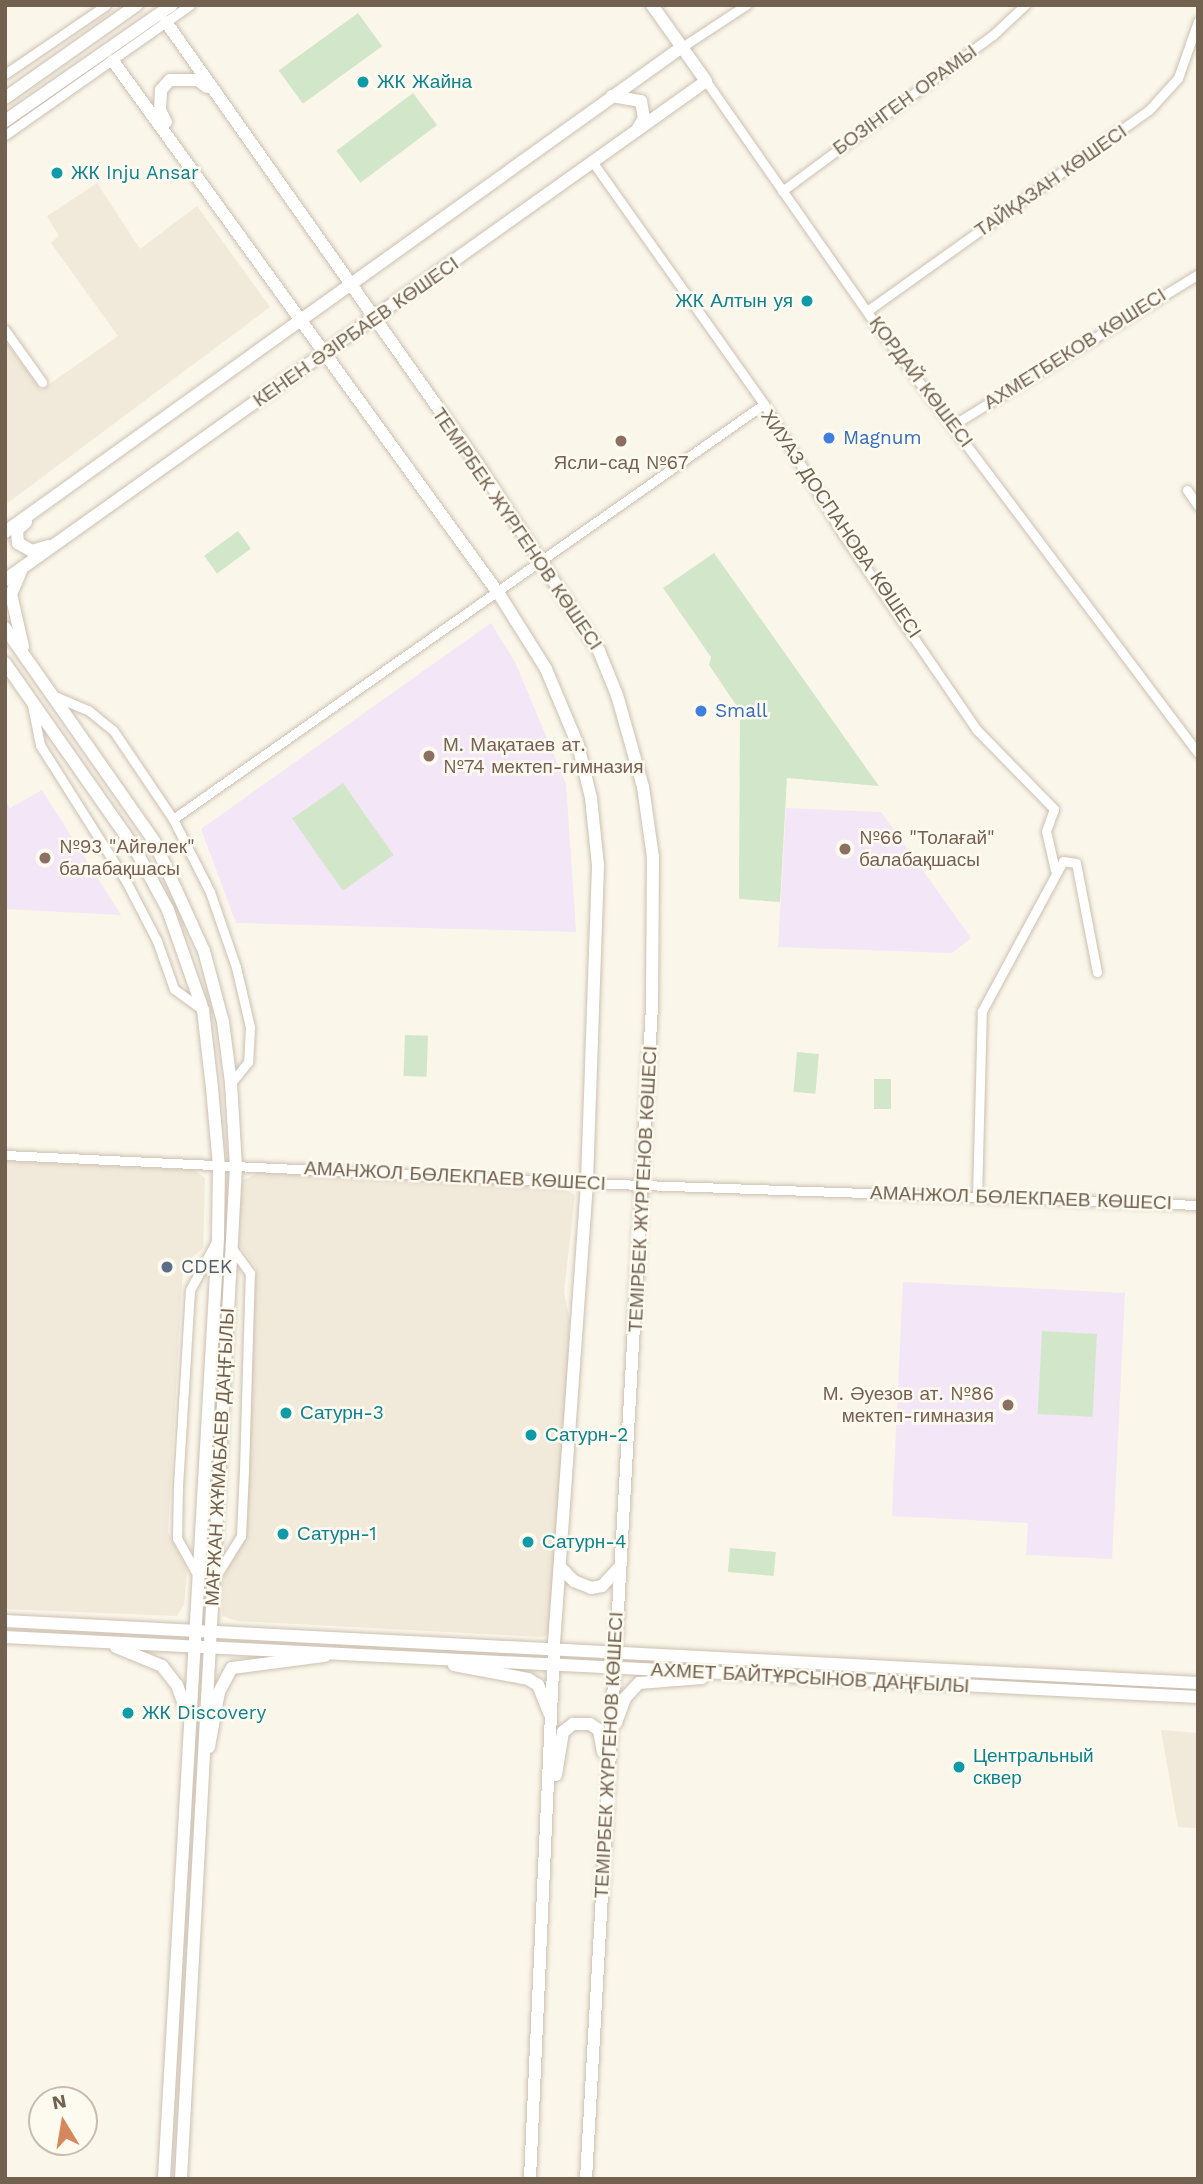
<!DOCTYPE html>
<meta charset="utf-8">
<style>
body{margin:0}
#map{position:relative;width:1203px;height:2184px;overflow:hidden;background:#faf6ea;font-family:"Work Sans",sans-serif}
div>[style]{position:absolute}
.residential>*{inset:0;background:#f1e9d9}
.education>*{inset:0;background:#f3e6f7}
.green>*{inset:0;background:#d2e7c9;transform-origin:0 0}
.roads{filter:drop-shadow(0 0 2px #ccc0b1) drop-shadow(0 0 2px #ccc0b1)}
.street>*{height:9px;margin:-4.5px;padding:0 4.5px;transform-origin:4.5px;border-radius:4.5px;background:#fff}
.secondary>*{height:12px;margin:-6px;padding:0 6px;transform-origin:6px;border-radius:6px;background:#fff}
.dots>*{width:19px;height:19px;translate:-50% -50%;box-sizing:border-box;border:4px solid #fdfaf0;border-radius:50%}
span{translate:-50% -50%;white-space:nowrap;text-align:center;line-height:1.15;-webkit-text-stroke:5px #fdfaf0;paint-order:stroke}
.culture-label{font-size:19px;color:#0d838f}
.left{translate:0 -50%;text-align:left}
.right{translate:-100% -50%;text-align:right}
.street-label{font-size:19px;color:#736150}
.shop-label{font-size:19px;color:#366cbe}
.education-label{font-size:19px;color:#785e54}
.service-label{font-size:19px;color:#4e5e75}
.frame{position:absolute;inset:0;border:7px solid #736150;pointer-events:none}
.north{position:absolute;left:28px;top:2086px;width:70px;height:70px;box-sizing:border-box;background:#fdfaf0;border:2px solid #c6bdb0;border-radius:50%;rotate:349deg;font-size:19px;font-weight:700;line-height:28px;text-align:center;color:#736150}
.north::after{content:'';display:block;margin:auto;width:24px;height:32px;background:#d6875d;clip-path:polygon(50% 0,100% 100%,50% 72%,0 100%)}
</style>
<div id="map">
<div class="residential">
<i style="clip-path:polygon(97px 183px,140px 249px,197px 206px,270px 307px,5px 505px,5px 341px,41px 390px,118px 336px,51px 243px,59px 236px,47px 216px)"></i>
<i style="clip-path:polygon(5px 1161px,194px 1170px,205px 1178px,203px 1248px,183px 1265px,168px 1532px,187px 1570px,184px 1605px,177px 1616px,5px 1609px)"></i>
<i style="clip-path:polygon(258px 1173px,561px 1188px,575px 1195px,564px 1292px,570px 1321px,554px 1615px,551px 1630px,543px 1637px,238px 1621px,222px 1616px,221px 1583px,243px 1539px,256px 1267px,239px 1245px,241px 1190px,243px 1180px)"></i>
<i style="clip-path:polygon(1161px 1730px,1198px 1733px,1198px 1828px,1178px 1827px)"></i>
</div>
<div class="education">
<i style="clip-path:polygon(491px 623px,515px 662px,566px 784px,576px 932px,236px 923px,201px 829px)"></i>
<i style="clip-path:polygon(42px 790px,121px 915px,5px 909px,5px 800px,10px 808px)"></i>
<i style="clip-path:polygon(786px 808px,881px 812px,971px 938px,952px 953px,778px 947px)"></i>
<i style="clip-path:polygon(903px 1282px,1125px 1293px,1112px 1559px,1026px 1555px,1028px 1523px,892px 1516px)"></i>
</div>
<div class="green">
<i style="left:358px;top:13px;width:41px;height:98px;rotate:54deg"></i>
<i style="left:413px;top:93px;width:40px;height:96px;rotate:53deg"></i>
<i style="left:238px;top:531px;width:22px;height:42px;rotate:54deg"></i>
<i style="clip-path:polygon(714px 553px,879px 786px,787px 778px,780px 902px,739px 899px,740px 711px,709px 665px,711px 657px,663px 588px)"></i>
<i style="left:343px;top:783px;width:88px;height:62px;rotate:55deg"></i>
<i style="left:405px;top:1035px;width:23px;height:41px;rotate:2deg"></i>
<i style="left:797px;top:1052px;width:22px;height:40px;rotate:5deg"></i>
<i style="left:874px;top:1079px;width:17px;height:30px"></i>
<i style="left:1042px;top:1331px;width:55px;height:83px;rotate:3deg"></i>
<i style="left:730px;top:1548px;width:46px;height:24px;rotate:5deg"></i>
</div>
<div class="roads">
<div class="street">
<i style="left:682px;top:47px;width:77px;rotate:-33.3deg"></i>
<i style="left:5px;top:74px;width:122px;rotate:-34.3deg"></i>
<i style="left:706px;top:81px;width:294px;rotate:55.1deg"></i>
<i style="left:874px;top:322px;width:539px;rotate:53.07deg"></i>
<i style="left:5px;top:135px;width:226px;rotate:-35.1deg"></i>
<i style="left:594px;top:164px;width:294px;rotate:54.7deg"></i>
<i style="left:764px;top:404px;width:154px;rotate:58.8deg"></i>
<i style="left:844px;top:536px;width:234px;rotate:55.6deg"></i>
<i style="left:976px;top:729px;width:112px;rotate:45.7deg"></i>
<i style="left:1054px;top:809px;width:23px;rotate:110deg"></i>
<i style="left:1046px;top:831px;width:40px;rotate:77deg"></i>
<i style="left:782px;top:191px;width:262px;rotate:-36.5deg"></i>
<i style="left:993px;top:35px;width:44px;rotate:-43.2deg"></i>
<i style="left:867px;top:311px;width:346px;rotate:-35.5deg"></i>
<i style="left:1149px;top:110px;width:43px;rotate:-47.8deg"></i>
<i style="left:1178px;top:78px;width:60px;rotate:-70.7deg"></i>
<i style="left:5px;top:330px;width:64px;rotate:54.6deg"></i>
<i style="left:953px;top:425px;width:288px;rotate:-31.6deg"></i>
<i style="left:1187px;top:490px;width:19px;rotate:55deg"></i>
<i style="left:52px;top:695px;width:39px;rotate:23deg"></i>
<i style="left:88px;top:710px;width:32px;rotate:39deg"></i>
<i style="left:113px;top:730px;width:107px;rotate:56deg"></i>
<i style="left:173px;top:819px;width:82px;rotate:63.1deg"></i>
<i style="left:210px;top:892px;width:79px;rotate:70.9deg"></i>
<i style="left:236px;top:967px;width:62px;rotate:76.9deg"></i>
<i style="left:250px;top:1027px;width:35px;rotate:93deg"></i>
<i style="left:248px;top:1062px;width:27px;rotate:129deg"></i>
<i style="left:32px;top:705px;width:41px;rotate:78.7deg"></i>
<i style="left:40px;top:745px;width:161px;rotate:57.7deg"></i>
<i style="left:126px;top:881px;width:68px;rotate:62.7deg"></i>
<i style="left:157px;top:941px;width:51px;rotate:70.5deg"></i>
<i style="left:174px;top:989px;width:36px;rotate:36deg"></i>
<i style="left:173px;top:819px;width:722px;rotate:-35.08deg"></i>
<i style="left:5px;top:1155px;width:583px;rotate:2.75deg"></i>
<i style="left:587px;top:1183px;width:611px;rotate:2.06deg"></i>
<i style="left:977px;top:1197px;width:186px;rotate:-88.5deg"></i>
<i style="left:982px;top:1011px;width:170px;rotate:-61.6deg"></i>
<i style="left:1063px;top:861px;width:13px;rotate:9deg"></i>
<i style="left:1076px;top:863px;width:111px;rotate:79.1deg"></i>
<i style="left:197px;top:1574px;width:41px;rotate:-119.1deg"></i>
<i style="left:177px;top:1538px;width:52px;rotate:-88.9deg"></i>
<i style="left:178px;top:1486px;width:196px;rotate:-86.5deg"></i>
<i style="left:190px;top:1290px;width:57px;rotate:-61.6deg"></i>
<i style="left:214px;top:1579px;width:51px;rotate:-57.9deg"></i>
<i style="left:241px;top:1536px;width:66px;rotate:-87.4deg"></i>
<i style="left:244px;top:1470px;width:197px;rotate:-88.3deg"></i>
<i style="left:250px;top:1273px;width:32px;rotate:-126deg"></i>
</div>
<div class="secondary">
<i style="left:166px;top:22px;width:540px;rotate:54.81deg"></i>
<i style="left:477px;top:463px;width:224px;rotate:57deg"></i>
<i style="left:599px;top:651px;width:48px;rotate:67.8deg"></i>
<i style="left:617px;top:695px;width:96px;rotate:74.2deg"></i>
<i style="left:643px;top:787px;width:71px;rotate:81.9deg"></i>
<i style="left:653px;top:857px;width:149px;rotate:90.4deg"></i>
<i style="left:652px;top:1006px;width:1175px;rotate:93.22deg"></i>
<i style="left:113px;top:61px;width:658px;rotate:54.09deg"></i>
<i style="left:499px;top:594px;width:89px;rotate:57.9deg"></i>
<i style="left:546px;top:669px;width:82px;rotate:67.2deg"></i>
<i style="left:578px;top:745px;width:55px;rotate:76.2deg"></i>
<i style="left:591px;top:798px;width:68px;rotate:84.1deg"></i>
<i style="left:598px;top:866px;width:317px;rotate:92deg"></i>
<i style="left:587px;top:1183px;width:466px;rotate:94.1deg"></i>
<i style="left:554px;top:1648px;width:532px;rotate:92.59deg"></i>
<i style="left:612px;top:96px;width:29px;rotate:10deg"></i>
<i style="left:641px;top:101px;width:17px;rotate:80deg"></i>
<i style="left:644px;top:118px;width:14px;rotate:120deg"></i>
<i style="left:5px;top:98px;width:161px;rotate:-35.2deg"></i>
<i style="left:5px;top:121px;width:203px;rotate:-34.8deg"></i>
<i style="left:166px;top:122px;width:13px;rotate:-117deg"></i>
<i style="left:160px;top:110px;width:20px;rotate:-87deg"></i>
<i style="left:161px;top:90px;width:13px;rotate:-48deg"></i>
<i style="left:170px;top:80px;width:28px"></i>
<i style="left:198px;top:80px;width:11px;rotate:38deg"></i>
<i style="left:26px;top:522px;width:12px;rotate:138deg"></i>
<i style="left:17px;top:530px;width:13px;rotate:86deg"></i>
<i style="left:18px;top:543px;width:16px;rotate:30deg"></i>
<i style="left:32px;top:551px;width:17px;rotate:-17deg"></i>
<i style="left:5px;top:532px;width:833px;rotate:-35.62deg"></i>
<i style="left:21px;top:571px;width:25px;rotate:113deg"></i>
<i style="left:11px;top:594px;width:54px;rotate:77.2deg"></i>
<i style="left:5px;top:580px;width:860px;rotate:-35.44deg"></i>
<i style="left:706px;top:81px;width:93px;rotate:-125.4deg"></i>
<i style="left:5px;top:628px;width:260px;rotate:55deg"></i>
<i style="left:154px;top:841px;width:121px;rotate:65.6deg"></i>
<i style="left:204px;top:951px;width:73px;rotate:75deg"></i>
<i style="left:223px;top:1022px;width:62px;rotate:82.5deg"></i>
<i style="left:231px;top:1083px;width:83px;rotate:86.6deg"></i>
<i style="left:236px;top:1166px;width:1014px;rotate:93.11deg"></i>
<i style="left:5px;top:663px;width:225px;rotate:55deg"></i>
<i style="left:134px;top:847px;width:72px;rotate:61.6deg"></i>
<i style="left:168px;top:910px;width:106px;rotate:70.7deg"></i>
<i style="left:203px;top:1010px;width:79px;rotate:83.4deg"></i>
<i style="left:212px;top:1088px;width:78px;rotate:84.9deg"></i>
<i style="left:219px;top:1166px;width:73px;rotate:90.8deg"></i>
<i style="left:218px;top:1239px;width:942px;rotate:93.29deg"></i>
<i style="left:560px;top:1567px;width:20px;rotate:45deg"></i>
<i style="left:574px;top:1581px;width:18px;rotate:22deg"></i>
<i style="left:591px;top:1588px;width:11px;rotate:-10deg"></i>
<i style="left:602px;top:1586px;width:26px;rotate:-47deg"></i>
<i style="left:5px;top:1621px;width:1195px;rotate:2.97deg"></i>
<i style="left:5px;top:1637px;width:1195px;rotate:2.88deg"></i>
<i style="left:116px;top:1647px;width:50px;rotate:22.4deg"></i>
<i style="left:162px;top:1666px;width:24px;rotate:52deg"></i>
<i style="left:177px;top:1685px;width:27px;rotate:70deg"></i>
<i style="left:454px;top:1665px;width:75px;rotate:10.7deg"></i>
<i style="left:528px;top:1679px;width:12px;rotate:31deg"></i>
<i style="left:538px;top:1685px;width:31px;rotate:68deg"></i>
<i style="left:616px;top:1723px;width:27px;rotate:-70deg"></i>
<i style="left:625px;top:1698px;width:21px;rotate:-47deg"></i>
<i style="left:639px;top:1683px;width:63px;rotate:-4.5deg"></i>
<i style="left:209px;top:1747px;width:56px;rotate:-79.7deg"></i>
<i style="left:219px;top:1692px;width:27px;rotate:-62deg"></i>
<i style="left:232px;top:1668px;width:94px;rotate:-7.4deg"></i>
<i style="left:556px;top:1775px;width:44px;rotate:-80.8deg"></i>
<i style="left:563px;top:1732px;width:13px;rotate:-39deg"></i>
<i style="left:573px;top:1724px;width:17px"></i>
<i style="left:590px;top:1724px;width:11px;rotate:34deg"></i>
<i style="left:599px;top:1730px;width:22px;rotate:80deg"></i>
</div>
</div>
<div class="dots">
<i style="left:363px;top:82px;background:#0f9aa8"></i>
<i style="left:57px;top:173px;background:#0f9aa8"></i>
<i style="left:807px;top:301px;background:#0f9aa8"></i>
<i style="left:829px;top:438px;background:#3f7fe0"></i>
<i style="left:621px;top:441px;background:#8d6e63"></i>
<i style="left:701px;top:711px;background:#3f7fe0"></i>
<i style="left:429px;top:756px;background:#8d6e63"></i>
<i style="left:845px;top:849px;background:#8d6e63"></i>
<i style="left:45px;top:858px;background:#8d6e63"></i>
<i style="left:167px;top:1267px;background:#5c6f8a"></i>
<i style="left:1008px;top:1405px;background:#8d6e63"></i>
<i style="left:286px;top:1413px;background:#0f9aa8"></i>
<i style="left:531px;top:1435px;background:#0f9aa8"></i>
<i style="left:283px;top:1534px;background:#0f9aa8"></i>
<i style="left:528px;top:1542px;background:#0f9aa8"></i>
<i style="left:128px;top:1713px;background:#0f9aa8"></i>
<i style="left:959px;top:1767px;background:#0f9aa8"></i>
</div>
<div class="culture-label">
<span class="left" style="left:377px;top:82px">ЖК Жайна</span>
<span class="left" style="left:71px;top:173px">ЖК Inju Ansar</span>
<span class="right" style="left:793px;top:301px">ЖК Алтын уя</span>
<span class="left" style="left:300px;top:1413px">Сатурн-3</span>
<span class="left" style="left:545px;top:1435px">Сатурн-2</span>
<span class="left" style="left:297px;top:1534px">Сатурн-1</span>
<span class="left" style="left:542px;top:1542px">Сатурн-4</span>
<span class="left" style="left:142px;top:1713px">ЖК Discovery</span>
<span class="left" style="left:973px;top:1767px">Центральный<br>сквер</span>
</div>
<div class="street-label">
<span style="left:905px;top:100px;rotate:-36deg">БОЗІНГЕН ОРАМЫ</span>
<span style="left:1051px;top:181px;rotate:-35deg">ТАЙҚАЗАН КӨШЕСІ</span>
<span style="left:356px;top:332px;rotate:-35deg">КЕНЕН ӘЗІРБАЕВ КӨШЕСІ</span>
<span style="left:1075px;top:349px;rotate:-32deg">АХМЕТБЕКОВ КӨШЕСІ</span>
<span style="left:921px;top:382px;rotate:53deg">ҚОРДАЙ КӨШЕСІ</span>
<span style="left:841px;top:524px;rotate:56deg">ХИУАЗ ДОСПАНОВА КӨШЕСІ</span>
<span style="left:517px;top:529px;rotate:56deg">ТЕМІРБЕК ЖҮРГЕНОВ КӨШЕСІ</span>
<span style="left:455px;top:1176px;rotate:3deg">АМАНЖОЛ БӨЛЕКПАЕВ КӨШЕСІ</span>
<span style="left:643px;top:1189px;rotate:-87deg">ТЕМІРБЕК ЖҮРГЕНОВ КӨШЕСІ</span>
<span style="left:1021px;top:1198px;rotate:2deg">АМАНЖОЛ БӨЛЕКПАЕВ КӨШЕСІ</span>
<span style="left:220px;top:1457px;rotate:-87deg">МАҒЖАН ЖҰМАБАЕВ ДАҢҒЫЛЫ</span>
<span style="left:810px;top:1678px;rotate:3deg">АХМЕТ БАЙТҰРСЫНОВ ДАҢҒЫЛЫ</span>
<span style="left:609px;top:1755px;rotate:-87deg">ТЕМІРБЕК ЖҮРГЕНОВ КӨШЕСІ</span>
</div>
<div class="shop-label">
<span class="left" style="left:843px;top:438px">Magnum</span>
<span class="left" style="left:715px;top:711px">Small</span>
</div>
<div class="education-label">
<span style="left:621px;top:463px">Ясли-сад №67</span>
<span class="left" style="left:443px;top:756px">М. Мақатаев ат.<br>№74 мектеп-гимназия</span>
<span class="left" style="left:859px;top:849px">№66 "Толағай"<br>балабақшасы</span>
<span class="left" style="left:59px;top:858px">№93 "Айгөлек"<br>балабақшасы</span>
<span class="right" style="left:994px;top:1405px">М. Әуезов ат. №86<br>мектеп-гимназия</span>
</div>
<div class="service-label">
<span class="left" style="left:181px;top:1267px">CDEK</span>
</div>
<div class="frame"></div>
<div class="north">N</div>
</div>
